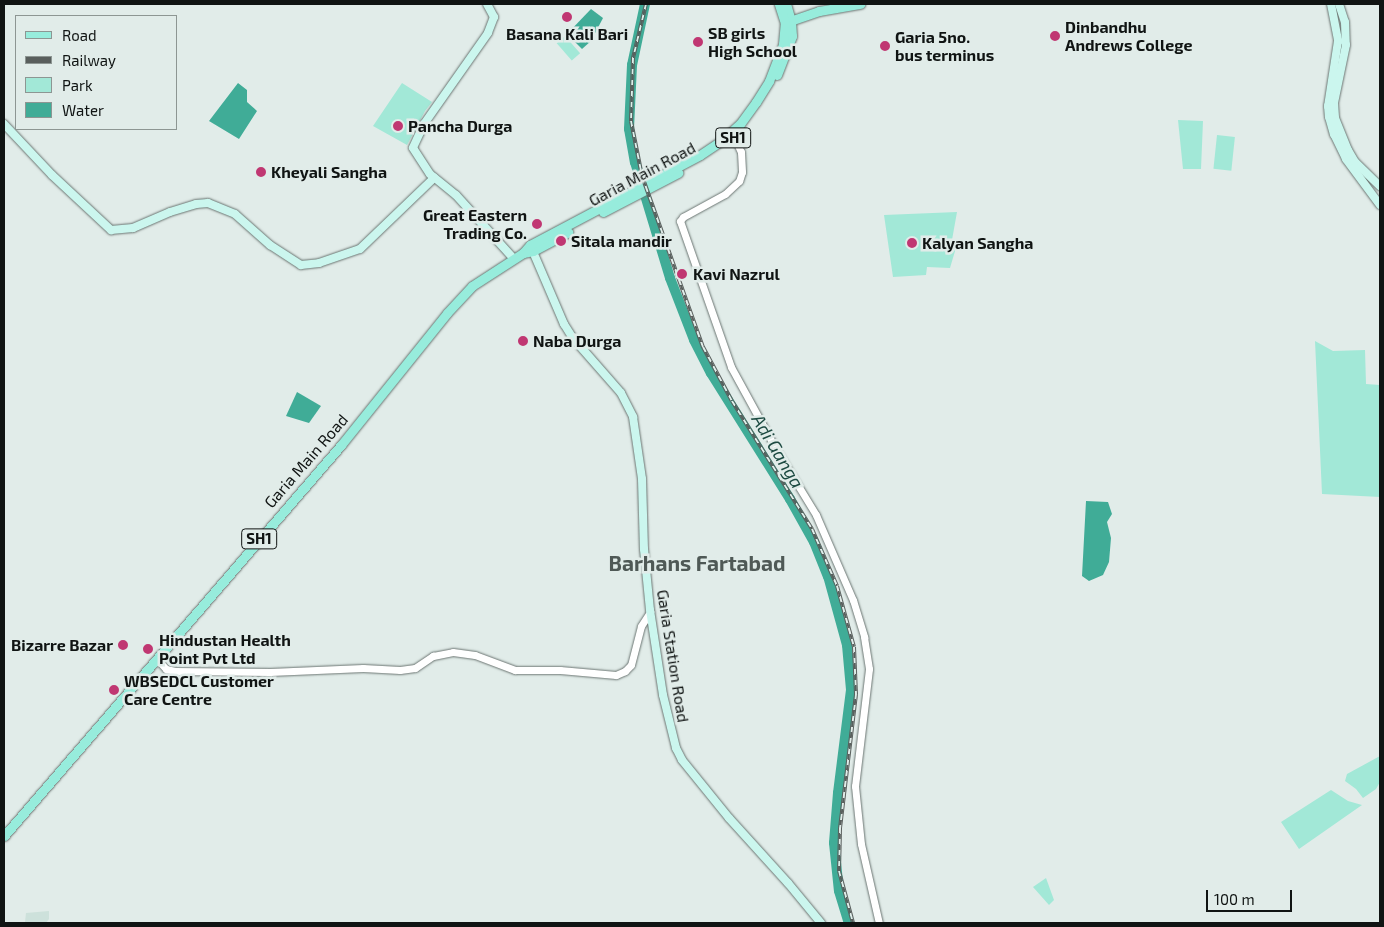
<!DOCTYPE html>
<style>
body{margin:0}
#map{position:relative;width:1384px;height:927px;overflow:hidden;background:#e1ece9;font-family:"Exo 2",sans-serif}
div>[style]{position:absolute}
.built>*{inset:0;background:#cde1db}
.green>*{inset:0;background:#a2e8d7;transform-origin:0 0}
.water>*{inset:0;background:#40ac97}
.river>*{height:10px;margin:-5px;padding:0 5px;transform-origin:5px;border-radius:5px;background:#40ac97}
.roads{filter:drop-shadow(0 0 1px #6b7572) drop-shadow(0 0 1px #6b7572)}
.tertiary>*{height:7px;margin:-3.5px;padding:0 3.5px;transform-origin:3.5px;border-radius:3.5px;background:#fff}
.secondary>*{height:8px;margin:-4px;padding:0 4px;transform-origin:4px;border-radius:4px;background:#cbf6ee}
.primary>*{height:9px;margin:-4.5px;padding:0 4.5px;transform-origin:4.5px;border-radius:4.5px;background:#97ecdc}
.rail>*{height:4px;margin-top:-2px;transform-origin:0;background:repeating-linear-gradient(90deg,#e1ece9 0 5.5px,#595f5d 0 11px);box-sizing:border-box;border-block:1px solid #595f5d}
.dots>*{width:14px;height:14px;translate:-50% -50%;box-sizing:border-box;border:2px solid #e1ece9;border-radius:50%}
span{translate:-50% -50%;white-space:nowrap;text-align:center;line-height:1.15;-webkit-text-stroke:5px #e1ece9;paint-order:stroke}
.shield-label span{padding:1px 4px;background:#e1ece9;border:1px solid;border-radius:4px;-webkit-text-stroke-width:0}
.shield-label{font-size:15px;color:#101413;font-weight:700}
.poi-label{font-size:16px;color:#101413;font-weight:700}
.left{translate:0 -50%;text-align:left}
.right{translate:-100% -50%;text-align:right}
.street-label{font-size:16px;color:#101413}
.water-label{font-size:18px;color:#1c4a41;font-style:italic}
.district-label{font-size:21px;color:#4f5956;font-weight:700}
.frame{position:absolute;inset:0;border:5px solid #101413;pointer-events:none}
.legend{position:absolute;left:15px;top:15px;width:162px;height:115px;box-sizing:border-box;background:#e1ece9;border:1px solid #8d9693;margin:0;padding:6px 9px;list-style:none;font-size:15px;color:#101413}
.legend li{display:flex;align-items:center;gap:10px;height:25px}
.legend b{width:25px;border:1px solid #8d9693}
.scale{position:absolute;left:1206px;top:890px;width:86px;height:22px;box-sizing:border-box;border:2px solid #101413;border-top:0;padding-left:6px;font-size:15px;line-height:18px;white-space:nowrap;color:#101413;-webkit-text-stroke:4px #e1ece9;paint-order:stroke}
</style>
<div id="map">
<div class="built">
<i style="clip-path:polygon(49px 911px,49px 919px,46px 923px,25px 922px,26px 913px)"></i>
</div>
<div class="green">
<i style="left:565px;top:36px;width:23px;height:11px;rotate:49deg"></i>
<i style="clip-path:polygon(402px 83px,432px 102px,425px 111px,407px 145px,373px 126px)"></i>
<i style="clip-path:polygon(1178px 120px,1203px 121px,1201px 169px,1183px 169px)"></i>
<i style="left:1217px;top:135px;width:18px;height:34px;rotate:6deg"></i>
<i style="clip-path:polygon(957px 212px,952px 240px,958px 241px,950px 268px,927px 267px,926px 275px,893px 277px,884px 215px)"></i>
<i style="clip-path:polygon(1315px 341px,1333px 351px,1365px 350px,1366px 384px,1380px 385px,1380px 497px,1322px 494px)"></i>
<i style="clip-path:polygon(1380px 756px,1380px 782px,1376px 789px,1363px 798px,1356px 789px,1345px 781px,1347px 774px)"></i>
<i style="clip-path:polygon(1331px 790px,1348px 801px,1362px 805px,1299px 849px,1281px 822px)"></i>
<i style="clip-path:polygon(1046px 878px,1054px 900px,1049px 905px,1033px 887px)"></i>
</div>
<div class="water">
<i style="clip-path:polygon(591px 9px,603px 18px,591px 41px,582px 49px,567px 34px)"></i>
<i style="clip-path:polygon(238px 83px,247px 90px,247px 102px,257px 111px,239px 139px,209px 121px)"></i>
<i style="clip-path:polygon(297px 392px,321px 406px,309px 423px,286px 416px)"></i>
<i style="clip-path:polygon(1086px 501px,1108px 502px,1112px 514px,1107px 522px,1111px 538px,1109px 562px,1103px 575px,1089px 581px,1082px 576px)"></i>
</div>
<div class="river">
<i style="left:645px;top:4px;width:62px;rotate:102deg"></i>
<i style="left:632px;top:65px;width:64px;rotate:92.7deg"></i>
<i style="left:629px;top:129px;width:34px;rotate:80deg"></i>
<i style="left:635px;top:162px;width:121px;rotate:73.2deg"></i>
<i style="left:670px;top:278px;width:66px;rotate:68.8deg"></i>
<i style="left:694px;top:340px;width:37px;rotate:63deg"></i>
<i style="left:711px;top:373px;width:149px;rotate:57.9deg"></i>
<i style="left:790px;top:499px;width:49px;rotate:60.8deg"></i>
<i style="left:814px;top:542px;width:37px;rotate:68deg"></i>
<i style="left:828px;top:576px;width:72px;rotate:74.6deg"></i>
<i style="left:847px;top:645px;width:45px;rotate:84.9deg"></i>
<i style="left:851px;top:690px;width:104px;rotate:97.2deg"></i>
<i style="left:838px;top:793px;width:50px;rotate:94.6deg"></i>
<i style="left:834px;top:843px;width:48px;rotate:84.1deg"></i>
<i style="left:839px;top:891px;width:34px;rotate:73deg"></i>
</div>
<div class="roads">
<div class="tertiary">
<i style="left:732px;top:132px;width:22px;rotate:66deg"></i>
<i style="left:741px;top:152px;width:20px;rotate:87deg"></i>
<i style="left:742px;top:172px;width:9px;rotate:108deg"></i>
<i style="left:739px;top:181px;width:19px;rotate:137deg"></i>
<i style="left:725px;top:194px;width:48px;rotate:151.3deg"></i>
<i style="left:683px;top:217px;width:5px;rotate:127deg"></i>
<i style="left:680px;top:221px;width:155px;rotate:70.7deg"></i>
<i style="left:731px;top:367px;width:96px;rotate:61.3deg"></i>
<i style="left:777px;top:451px;width:75px;rotate:58.6deg"></i>
<i style="left:816px;top:515px;width:93px;rotate:66.5deg"></i>
<i style="left:853px;top:600px;width:39px;rotate:73deg"></i>
<i style="left:864px;top:637px;width:32px;rotate:81deg"></i>
<i style="left:869px;top:669px;width:118px;rotate:96.8deg"></i>
<i style="left:855px;top:786px;width:58px;rotate:84.1deg"></i>
<i style="left:861px;top:844px;width:81px;rotate:77.2deg"></i>
<i style="left:157px;top:659px;width:13px;rotate:48deg"></i>
<i style="left:166px;top:669px;width:9px;rotate:13deg"></i>
<i style="left:175px;top:671px;width:95px;rotate:0.6deg"></i>
<i style="left:270px;top:672px;width:93px;rotate:-2.5deg"></i>
<i style="left:363px;top:668px;width:37px;rotate:3deg"></i>
<i style="left:400px;top:670px;width:15px;rotate:-8deg"></i>
<i style="left:415px;top:668px;width:22px;rotate:-34deg"></i>
<i style="left:433px;top:656px;width:20px;rotate:-11deg"></i>
<i style="left:453px;top:652px;width:22px;rotate:8deg"></i>
<i style="left:475px;top:655px;width:43px;rotate:20.6deg"></i>
<i style="left:515px;top:670px;width:45px"></i>
<i style="left:560px;top:670px;width:56px;rotate:5.1deg"></i>
<i style="left:616px;top:675px;width:10px;rotate:-24deg"></i>
<i style="left:625px;top:671px;width:8px;rotate:-45deg"></i>
<i style="left:631px;top:665px;width:40px;rotate:-75.6deg"></i>
<i style="left:641px;top:626px;width:17px;rotate:-57deg"></i>
</div>
<div class="secondary">
<i style="left:487px;top:4px;width:15px;rotate:62deg"></i>
<i style="left:494px;top:17px;width:17px;rotate:111deg"></i>
<i style="left:488px;top:33px;width:111px;rotate:125.1deg"></i>
<i style="left:424px;top:124px;width:26px;rotate:115deg"></i>
<i style="left:413px;top:148px;width:31px;rotate:57deg"></i>
<i style="left:430px;top:174px;width:33px;rotate:39deg"></i>
<i style="left:456px;top:195px;width:86px;rotate:47.8deg"></i>
<i style="left:1331px;top:4px;width:38px;rotate:79deg"></i>
<i style="left:1338px;top:41px;width:66px;rotate:98.7deg"></i>
<i style="left:1328px;top:106px;width:11px;rotate:85deg"></i>
<i style="left:1329px;top:117px;width:18px;rotate:74deg"></i>
<i style="left:1334px;top:134px;width:28px;rotate:64deg"></i>
<i style="left:1346px;top:159px;width:57px;rotate:53.5deg"></i>
<i style="left:1339px;top:4px;width:19px;rotate:72deg"></i>
<i style="left:1345px;top:22px;width:23px;rotate:88deg"></i>
<i style="left:1346px;top:45px;width:59px;rotate:101.7deg"></i>
<i style="left:1334px;top:103px;width:15px;rotate:86deg"></i>
<i style="left:1335px;top:118px;width:35px;rotate:68deg"></i>
<i style="left:1348px;top:150px;width:14px;rotate:60deg"></i>
<i style="left:1355px;top:162px;width:35px;rotate:44deg"></i>
<i style="left:4px;top:124px;width:70px;rotate:46.7deg"></i>
<i style="left:52px;top:175px;width:81px;rotate:43deg"></i>
<i style="left:111px;top:230px;width:22px;rotate:-5deg"></i>
<i style="left:133px;top:228px;width:40px;rotate:-23.4deg"></i>
<i style="left:170px;top:212px;width:27px;rotate:-17deg"></i>
<i style="left:196px;top:204px;width:12px;rotate:-5deg"></i>
<i style="left:208px;top:203px;width:29px;rotate:22deg"></i>
<i style="left:235px;top:214px;width:47px;rotate:41.5deg"></i>
<i style="left:270px;top:245px;width:37px;rotate:33deg"></i>
<i style="left:301px;top:265px;width:18px;rotate:-6deg"></i>
<i style="left:319px;top:263px;width:43px;rotate:-18.9deg"></i>
<i style="left:360px;top:249px;width:103px;rotate:-43.8deg"></i>
<i style="left:531px;top:247px;width:84px;rotate:66.8deg"></i>
<i style="left:564px;top:324px;width:15px;rotate:58deg"></i>
<i style="left:572px;top:337px;width:74px;rotate:48.8deg"></i>
<i style="left:621px;top:393px;width:27px;rotate:63deg"></i>
<i style="left:633px;top:417px;width:63px;rotate:81.7deg"></i>
<i style="left:642px;top:479px;width:70px;rotate:88.4deg"></i>
<i style="left:644px;top:549px;width:61px;rotate:84.4deg"></i>
<i style="left:650px;top:610px;width:86px;rotate:81.3deg"></i>
<i style="left:663px;top:695px;width:55px;rotate:76.2deg"></i>
<i style="left:676px;top:748px;width:13px;rotate:63deg"></i>
<i style="left:682px;top:760px;width:75px;rotate:51deg"></i>
<i style="left:729px;top:818px;width:88px;rotate:47.8deg"></i>
<i style="left:788px;top:883px;width:52px;rotate:50.5deg"></i>
</div>
<div class="primary">
<i style="left:787px;top:22px;width:34px;rotate:-19deg"></i>
<i style="left:819px;top:11px;width:42px;rotate:-9.7deg"></i>
<i style="left:777px;top:75px;width:42px;rotate:-69deg"></i>
<i style="left:792px;top:36px;width:15px;rotate:-94deg"></i>
<i style="left:791px;top:21px;width:18px;rotate:-106deg"></i>
<i style="left:603px;top:212px;width:85px;rotate:-27.5deg"></i>
<i style="left:523px;top:253px;width:10px;rotate:-11deg"></i>
<i style="left:533px;top:251px;width:40px;rotate:-28deg"></i>
<i style="left:4px;top:836px;width:516px;rotate:-49.24deg"></i>
<i style="left:341px;top:445px;width:169px;rotate:-51.2deg"></i>
<i style="left:447px;top:313px;width:37px;rotate:-47deg"></i>
<i style="left:472px;top:286px;width:61px;rotate:-32.9deg"></i>
<i style="left:523px;top:253px;width:11px;rotate:-49deg"></i>
<i style="left:530px;top:245px;width:192px;rotate:-27.9deg"></i>
<i style="left:700px;top:155px;width:27px;rotate:-34deg"></i>
<i style="left:722px;top:140px;width:24px;rotate:-42deg"></i>
<i style="left:740px;top:124px;width:27px;rotate:-54deg"></i>
<i style="left:756px;top:102px;width:25px;rotate:-58deg"></i>
<i style="left:769px;top:81px;width:40px;rotate:-69deg"></i>
<i style="left:783px;top:44px;width:21px;rotate:-85deg"></i>
<i style="left:785px;top:23px;width:20px;rotate:-108deg"></i>
</div>
</div>
<div class="rail">
<i style="left:646px;top:4px;width:56px;rotate:103.5deg"></i>
<i style="left:633px;top:58px;width:63px;rotate:91.8deg"></i>
<i style="left:631px;top:121px;width:56px;rotate:78.7deg"></i>
<i style="left:642px;top:176px;width:182px;rotate:70.4deg"></i>
<i style="left:703px;top:347px;width:61px;rotate:61.8deg"></i>
<i style="left:732px;top:401px;width:151px;rotate:58deg"></i>
<i style="left:812px;top:529px;width:62px;rotate:66.3deg"></i>
<i style="left:837px;top:586px;width:63px;rotate:74.4deg"></i>
<i style="left:854px;top:647px;width:47px;rotate:87.6deg"></i>
<i style="left:856px;top:694px;width:135px;rotate:96.8deg"></i>
<i style="left:840px;top:828px;width:43px;rotate:91.3deg"></i>
<i style="left:839px;top:871px;width:54px;rotate:74.9deg"></i>
</div>
<div class="dots">
<i style="left:567px;top:17px;background:#c03772"></i>
<i style="left:1055px;top:36px;background:#c03772"></i>
<i style="left:698px;top:42px;background:#c03772"></i>
<i style="left:885px;top:46px;background:#c03772"></i>
<i style="left:398px;top:126px;background:#c03772"></i>
<i style="left:261px;top:172px;background:#c03772"></i>
<i style="left:537px;top:224px;background:#c03772"></i>
<i style="left:561px;top:241px;background:#c03772"></i>
<i style="left:912px;top:243px;background:#c03772"></i>
<i style="left:682px;top:274px;background:#c03772"></i>
<i style="left:523px;top:341px;background:#c03772"></i>
<i style="left:123px;top:645px;background:#c03772"></i>
<i style="left:148px;top:649px;background:#c03772"></i>
<i style="left:114px;top:690px;background:#c03772"></i>
</div>
<div class="shield-label">
<span style="left:733px;top:138px">SH1</span>
<span style="left:259px;top:539px">SH1</span>
</div>
<div class="poi-label">
<span class="left" style="left:1065px;top:36px">Dinbandhu<br>Andrews College</span>
<span class="left" style="left:708px;top:42px">SB girls<br>High School</span>
<span style="left:567px;top:34px">Basana Kali Bari</span>
<span class="left" style="left:895px;top:46px">Garia 5no.<br>bus terminus</span>
<span class="left" style="left:408px;top:126px">Pancha Durga</span>
<span class="left" style="left:271px;top:172px">Kheyali Sangha</span>
<span class="right" style="left:527px;top:224px">Great Eastern<br>Trading Co.</span>
<span class="left" style="left:571px;top:241px">Sitala mandir</span>
<span class="left" style="left:922px;top:243px">Kalyan Sangha</span>
<span class="left" style="left:693px;top:274px">Kavi Nazrul</span>
<span class="left" style="left:533px;top:341px">Naba Durga</span>
<span class="left" style="left:159px;top:649px">Hindustan Health<br>Point Pvt Ltd</span>
<span class="right" style="left:113px;top:645px">Bizarre Bazar</span>
<span class="left" style="left:124px;top:690px">WBSEDCL Customer<br>Care Centre</span>
</div>
<div class="street-label">
<span style="left:642px;top:174px;rotate:-28deg">Garia Main Road</span>
<span style="left:306px;top:461px;rotate:-49deg">Garia Main Road</span>
<span style="left:673px;top:656px;rotate:81deg">Garia Station Road</span>
</div>
<div class="water-label">
<span style="left:778px;top:451px;rotate:59deg">Adi Ganga</span>
</div>
<div class="district-label">
<span style="left:697px;top:563px">Barhans Fartabad</span>
</div>
<div class="frame"></div>
<ul class="legend">
<li><b style="height:6px;background:#97ecdc"></b>Road</li>
<li><b style="height:6px;background:#595f5d"></b>Railway</li>
<li><b style="height:14px;background:#a2e8d7"></b>Park</li>
<li><b style="height:14px;background:#40ac97"></b>Water</li>
</ul>
<div class="scale">100 m</div>
</div>
